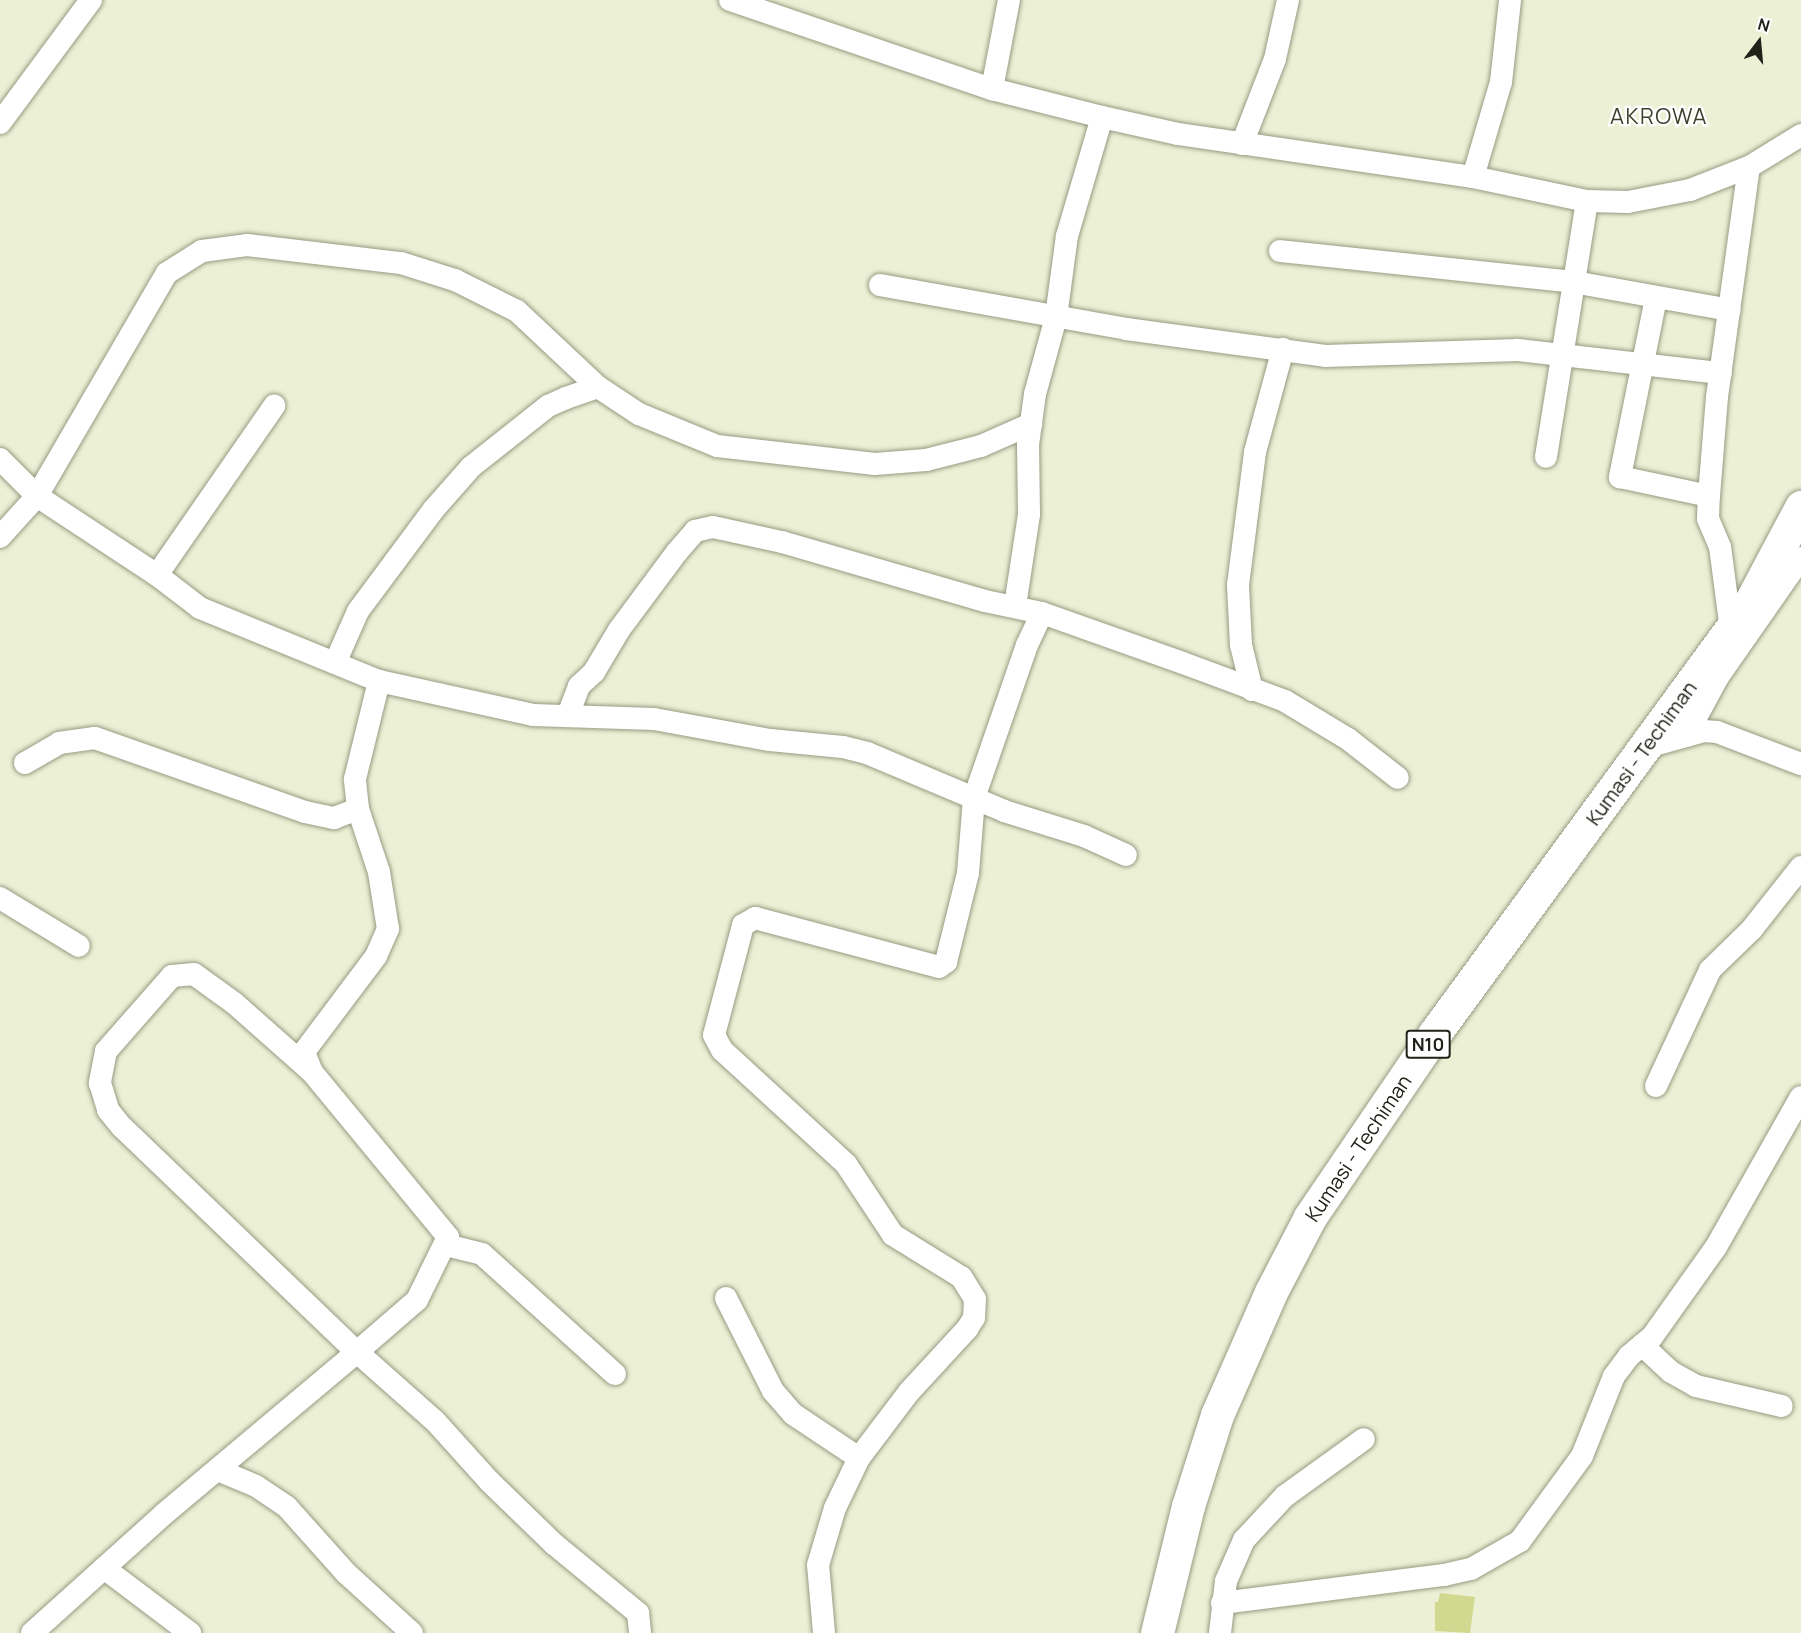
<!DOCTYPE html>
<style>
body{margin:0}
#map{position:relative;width:1801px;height:1633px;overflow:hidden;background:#ecf0d5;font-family:Manrope,sans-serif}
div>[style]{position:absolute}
.building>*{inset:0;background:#d1d990}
.roads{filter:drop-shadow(0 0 2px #989b82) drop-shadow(0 0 2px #989b82)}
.minor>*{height:22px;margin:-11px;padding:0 11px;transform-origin:11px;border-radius:11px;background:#fff}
.highway>*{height:33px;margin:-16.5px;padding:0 16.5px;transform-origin:16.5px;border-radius:16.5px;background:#fff}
span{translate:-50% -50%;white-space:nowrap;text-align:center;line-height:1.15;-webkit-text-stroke:4.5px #fff;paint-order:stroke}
.shield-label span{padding:2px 4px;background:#fff;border:2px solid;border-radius:4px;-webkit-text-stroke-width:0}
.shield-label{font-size:18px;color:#202118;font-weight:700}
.street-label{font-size:20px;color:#202118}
.quarter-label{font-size:22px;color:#3e402a;letter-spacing:1.5px}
.north{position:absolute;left:1729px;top:12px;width:60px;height:60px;-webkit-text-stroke:4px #fff;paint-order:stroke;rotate:16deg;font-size:16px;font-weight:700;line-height:24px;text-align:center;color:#202118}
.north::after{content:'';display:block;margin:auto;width:21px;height:27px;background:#202118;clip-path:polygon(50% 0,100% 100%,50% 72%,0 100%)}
</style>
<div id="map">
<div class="building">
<i style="clip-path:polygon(1440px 1593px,1475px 1597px,1470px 1633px,1435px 1631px,1435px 1602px,1438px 1602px)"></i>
</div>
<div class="roads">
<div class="minor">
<i style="left:730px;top:0;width:277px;rotate:18.8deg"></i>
<i style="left:992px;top:89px;width:114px;rotate:14.3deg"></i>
<i style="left:1102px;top:117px;width:78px;rotate:12.6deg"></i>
<i style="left:1178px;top:134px;width:298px;rotate:8.3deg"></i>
<i style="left:1473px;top:177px;width:116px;rotate:11.9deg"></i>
<i style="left:1587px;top:201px;width:41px;rotate:1.4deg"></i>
<i style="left:1628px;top:202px;width:63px;rotate:-11deg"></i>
<i style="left:1690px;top:190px;width:63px;rotate:-21.3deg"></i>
<i style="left:1749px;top:167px;width:61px;rotate:-31.6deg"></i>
<i style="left:992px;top:89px;width:91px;rotate:-79.2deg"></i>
<i style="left:0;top:123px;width:153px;rotate:-53.5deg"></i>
<i style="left:1242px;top:144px;width:91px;rotate:-68.8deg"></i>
<i style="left:1275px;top:59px;width:60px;rotate:-77.6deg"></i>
<i style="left:1473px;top:177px;width:99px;rotate:-73.6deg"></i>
<i style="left:1501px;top:82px;width:82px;rotate:-83.7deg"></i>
<i style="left:1587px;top:201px;width:82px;rotate:99.1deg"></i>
<i style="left:1574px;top:282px;width:158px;rotate:10.2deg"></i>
<i style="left:1280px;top:251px;width:296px;rotate:6deg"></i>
<i style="left:1574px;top:282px;width:177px;rotate:99.1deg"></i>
<i style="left:880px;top:285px;width:250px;rotate:10.1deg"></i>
<i style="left:1126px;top:329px;width:201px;rotate:7.7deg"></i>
<i style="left:1325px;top:356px;width:193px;rotate:-1.8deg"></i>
<i style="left:1518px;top:350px;width:204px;rotate:6.5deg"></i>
<i style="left:1656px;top:298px;width:183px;rotate:101.4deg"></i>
<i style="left:1620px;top:477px;width:91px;rotate:12.1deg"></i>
<i style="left:0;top:459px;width:52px;rotate:45deg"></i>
<i style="left:37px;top:496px;width:144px;rotate:33.4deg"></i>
<i style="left:157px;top:575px;width:54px;rotate:37.5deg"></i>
<i style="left:200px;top:608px;width:193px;rotate:22.2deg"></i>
<i style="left:379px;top:681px;width:158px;rotate:12.4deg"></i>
<i style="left:533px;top:715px;width:121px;rotate:1.9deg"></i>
<i style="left:654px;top:719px;width:118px;rotate:10.3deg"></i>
<i style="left:770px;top:740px;width:73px;rotate:5.5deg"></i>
<i style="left:843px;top:747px;width:25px;rotate:14deg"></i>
<i style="left:867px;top:753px;width:149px;rotate:22.9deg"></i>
<i style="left:1004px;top:811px;width:84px;rotate:17.4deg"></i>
<i style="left:1084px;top:836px;width:46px;rotate:24.3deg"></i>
<i style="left:0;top:537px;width:55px;rotate:-47.9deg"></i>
<i style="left:37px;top:496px;width:258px;rotate:-59.8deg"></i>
<i style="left:167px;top:273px;width:41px;rotate:-32.2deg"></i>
<i style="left:202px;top:251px;width:45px;rotate:-7.6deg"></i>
<i style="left:247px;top:245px;width:155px;rotate:6.7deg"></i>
<i style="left:401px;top:263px;width:57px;rotate:17.5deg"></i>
<i style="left:455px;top:280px;width:69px;rotate:26.6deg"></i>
<i style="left:517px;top:311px;width:111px;rotate:43.2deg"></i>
<i style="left:157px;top:575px;width:206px;rotate:-55.3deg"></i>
<i style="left:1015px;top:606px;width:93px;rotate:-81.3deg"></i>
<i style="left:1029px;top:514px;width:69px;rotate:-90.8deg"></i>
<i style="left:1028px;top:445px;width:51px;rotate:-82.2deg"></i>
<i style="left:1035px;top:394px;width:80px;rotate:-74.7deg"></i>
<i style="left:1056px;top:317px;width:82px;rotate:-82.3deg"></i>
<i style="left:1067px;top:236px;width:124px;rotate:-73.6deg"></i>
<i style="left:1731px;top:630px;width:84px;rotate:-97.5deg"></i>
<i style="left:1720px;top:547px;width:30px;rotate:-113deg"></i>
<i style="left:1708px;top:519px;width:23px;rotate:-88deg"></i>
<i style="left:1709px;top:496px;width:99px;rotate:-85.4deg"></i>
<i style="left:1717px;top:397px;width:232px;rotate:-82.1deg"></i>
<i style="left:335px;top:663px;width:57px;rotate:-66.1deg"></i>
<i style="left:358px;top:611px;width:127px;rotate:-53.3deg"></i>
<i style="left:434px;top:509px;width:56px;rotate:-48.6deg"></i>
<i style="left:471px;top:467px;width:98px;rotate:-38.4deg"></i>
<i style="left:548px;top:406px;width:20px;rotate:-24deg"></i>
<i style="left:566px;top:398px;width:34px;rotate:-19deg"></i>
<i style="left:598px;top:387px;width:49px;rotate:33.4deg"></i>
<i style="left:639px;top:414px;width:84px;rotate:22.3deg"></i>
<i style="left:717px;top:446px;width:159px;rotate:6.5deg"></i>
<i style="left:875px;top:464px;width:51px;rotate:-4.5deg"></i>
<i style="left:926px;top:460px;width:57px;rotate:-14.3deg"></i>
<i style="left:981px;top:446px;width:55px;rotate:-23.7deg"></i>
<i style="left:1252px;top:690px;width:46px;rotate:-103.7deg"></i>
<i style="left:1241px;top:645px;width:60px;rotate:-92.9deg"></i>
<i style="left:1238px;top:585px;width:134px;rotate:-82.7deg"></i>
<i style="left:1255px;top:452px;width:107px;rotate:-74.8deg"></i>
<i style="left:568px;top:715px;width:31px;rotate:-69deg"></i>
<i style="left:579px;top:686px;width:21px;rotate:-43deg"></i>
<i style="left:594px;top:672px;width:49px;rotate:-59.2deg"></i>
<i style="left:619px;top:630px;width:97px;rotate:-53.4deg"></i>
<i style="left:677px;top:552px;width:28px;rotate:-49deg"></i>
<i style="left:695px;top:531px;width:18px;rotate:-13deg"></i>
<i style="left:713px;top:527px;width:71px;rotate:12.3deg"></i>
<i style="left:782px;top:542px;width:211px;rotate:16.2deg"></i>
<i style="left:985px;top:601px;width:58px;rotate:11.9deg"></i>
<i style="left:1042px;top:613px;width:150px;rotate:19.5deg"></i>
<i style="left:1183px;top:663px;width:109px;rotate:20.4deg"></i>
<i style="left:1285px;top:701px;width:74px;rotate:31.1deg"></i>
<i style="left:1348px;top:739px;width:63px;rotate:38deg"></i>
<i style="left:1686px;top:736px;width:67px;rotate:-61.5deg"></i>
<i style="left:1718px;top:677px;width:145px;rotate:-55.1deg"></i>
<i style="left:1640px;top:749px;width:66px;rotate:-15.7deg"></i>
<i style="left:1704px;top:731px;width:13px;rotate:4deg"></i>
<i style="left:1717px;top:732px;width:90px;rotate:20.9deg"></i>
<i style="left:25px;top:763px;width:39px;rotate:-30deg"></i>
<i style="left:59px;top:743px;width:36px;rotate:-8deg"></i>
<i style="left:95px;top:738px;width:223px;rotate:19.4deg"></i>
<i style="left:305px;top:812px;width:30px;rotate:12deg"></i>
<i style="left:334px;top:818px;width:26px;rotate:-21deg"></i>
<i style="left:0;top:898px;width:92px;rotate:31.3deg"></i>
<i style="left:312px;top:1072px;width:104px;rotate:-138.5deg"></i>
<i style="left:234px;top:1003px;width:49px;rotate:-144.1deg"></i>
<i style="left:194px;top:974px;width:22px;rotate:175deg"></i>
<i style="left:172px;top:976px;width:100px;rotate:131.3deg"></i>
<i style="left:106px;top:1051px;width:33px;rotate:101deg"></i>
<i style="left:100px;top:1083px;width:28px;rotate:73deg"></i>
<i style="left:108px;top:1110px;width:22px;rotate:51deg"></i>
<i style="left:122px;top:1127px;width:325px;rotate:43.8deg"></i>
<i style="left:357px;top:1352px;width:79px;rotate:-40.9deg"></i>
<i style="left:417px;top:1300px;width:70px;rotate:-63.8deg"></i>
<i style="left:448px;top:1237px;width:214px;rotate:-129.5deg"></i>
<i style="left:312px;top:1072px;width:22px;rotate:-112deg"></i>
<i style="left:304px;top:1052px;width:120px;rotate:-53.1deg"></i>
<i style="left:376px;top:956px;width:30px;rotate:-66deg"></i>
<i style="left:388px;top:929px;width:58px;rotate:-99deg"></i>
<i style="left:379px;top:872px;width:66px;rotate:-108.4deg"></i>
<i style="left:358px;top:809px;width:30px;rotate:-96deg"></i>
<i style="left:355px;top:779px;width:101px;rotate:-76.2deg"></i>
<i style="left:1656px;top:1086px;width:128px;rotate:-65deg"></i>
<i style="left:1710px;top:970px;width:59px;rotate:-44.3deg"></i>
<i style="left:1752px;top:929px;width:79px;rotate:-51.7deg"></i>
<i style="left:446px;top:1245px;width:37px;rotate:14deg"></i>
<i style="left:482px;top:1254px;width:179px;rotate:42.1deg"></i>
<i style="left:726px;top:1298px;width:104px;rotate:63.2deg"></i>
<i style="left:773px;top:1391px;width:30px;rotate:49deg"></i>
<i style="left:793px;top:1414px;width:79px;rotate:33.7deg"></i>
<i style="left:1642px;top:1345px;width:40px;rotate:43deg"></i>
<i style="left:1671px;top:1372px;width:29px;rotate:29deg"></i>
<i style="left:1696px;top:1386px;width:88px;rotate:13.1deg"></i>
<i style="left:218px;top:1470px;width:41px;rotate:22.8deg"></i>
<i style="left:256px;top:1486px;width:37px;rotate:34deg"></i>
<i style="left:287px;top:1507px;width:89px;rotate:48.2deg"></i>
<i style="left:346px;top:1573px;width:89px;rotate:42.3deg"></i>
<i style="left:104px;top:1568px;width:108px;rotate:37.1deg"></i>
<i style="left:1222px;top:1603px;width:224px;rotate:-7.2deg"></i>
<i style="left:1444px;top:1575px;width:28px;rotate:-13deg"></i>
<i style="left:1471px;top:1569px;width:56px;rotate:-29.7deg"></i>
<i style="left:1520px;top:1541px;width:105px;rotate:-53.9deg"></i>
<i style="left:1582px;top:1456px;width:86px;rotate:-68.2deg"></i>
<i style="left:1614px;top:1376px;width:25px;rotate:-53deg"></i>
<i style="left:1629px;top:1356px;width:30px;rotate:-40deg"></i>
<i style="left:1652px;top:1337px;width:110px;rotate:-54.6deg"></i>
<i style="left:1716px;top:1247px;width:172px;rotate:-60.5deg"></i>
<i style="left:32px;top:1633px;width:178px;rotate:-42deg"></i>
<i style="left:164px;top:1514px;width:252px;rotate:-40deg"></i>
<i style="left:357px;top:1352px;width:104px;rotate:41.5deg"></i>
<i style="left:435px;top:1421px;width:81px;rotate:48deg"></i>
<i style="left:489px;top:1481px;width:91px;rotate:44.1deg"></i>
<i style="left:554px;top:1544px;width:109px;rotate:39.4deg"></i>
<i style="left:638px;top:1613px;width:20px;rotate:84deg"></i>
<i style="left:824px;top:1633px;width:68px;rotate:-95deg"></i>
<i style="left:818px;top:1565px;width:59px;rotate:-73.4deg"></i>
<i style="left:835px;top:1508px;width:55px;rotate:-64.4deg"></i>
<i style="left:859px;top:1458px;width:83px;rotate:-52.9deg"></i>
<i style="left:909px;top:1392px;width:86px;rotate:-47.4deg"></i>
<i style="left:967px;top:1329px;width:13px;rotate:-58deg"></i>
<i style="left:974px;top:1318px;width:19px;rotate:-87deg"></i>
<i style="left:975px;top:1299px;width:26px;rotate:-122deg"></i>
<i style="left:961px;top:1277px;width:80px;rotate:-148.3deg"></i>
<i style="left:893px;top:1235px;width:85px;rotate:-123.5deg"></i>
<i style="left:846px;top:1164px;width:168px;rotate:-137.4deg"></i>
<i style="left:722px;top:1050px;width:17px;rotate:-118deg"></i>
<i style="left:714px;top:1035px;width:114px;rotate:-75.2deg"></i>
<i style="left:743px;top:925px;width:14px;rotate:-30deg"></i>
<i style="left:755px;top:918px;width:190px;rotate:14.9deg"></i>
<i style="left:939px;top:967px;width:9px;rotate:-36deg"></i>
<i style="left:946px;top:962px;width:92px;rotate:-76.1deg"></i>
<i style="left:968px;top:873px;width:75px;rotate:-85.4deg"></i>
<i style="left:974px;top:798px;width:162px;rotate:-70.9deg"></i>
<i style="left:1027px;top:645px;width:35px;rotate:-65deg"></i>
<i style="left:1220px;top:1633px;width:52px;rotate:-83.4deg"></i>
<i style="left:1226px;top:1581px;width:45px;rotate:-66.3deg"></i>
<i style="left:1244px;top:1540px;width:60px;rotate:-47deg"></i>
<i style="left:1285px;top:1496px;width:97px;rotate:-35.8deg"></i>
</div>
<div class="highway">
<i style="left:1157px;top:1633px;width:131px;rotate:-76.3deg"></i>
<i style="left:1188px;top:1506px;width:96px;rotate:-72.3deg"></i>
<i style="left:1217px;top:1415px;width:134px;rotate:-66.3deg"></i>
<i style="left:1271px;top:1292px;width:85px;rotate:-62.5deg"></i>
<i style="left:1310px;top:1217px;width:222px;rotate:-55.8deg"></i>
<i style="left:1435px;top:1033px;width:533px;rotate:-53.78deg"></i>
<i style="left:1750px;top:603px;width:109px;rotate:-62deg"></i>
</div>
</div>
<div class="shield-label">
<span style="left:1428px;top:1044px">N10</span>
</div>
<div class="street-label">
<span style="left:1641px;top:753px;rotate:-54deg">Kumasi - Techiman</span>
<span style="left:1358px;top:1148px;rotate:-56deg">Kumasi - Techiman</span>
</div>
<div class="quarter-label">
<span style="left:1659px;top:117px">AKROWA</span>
</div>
<div class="north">N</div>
</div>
